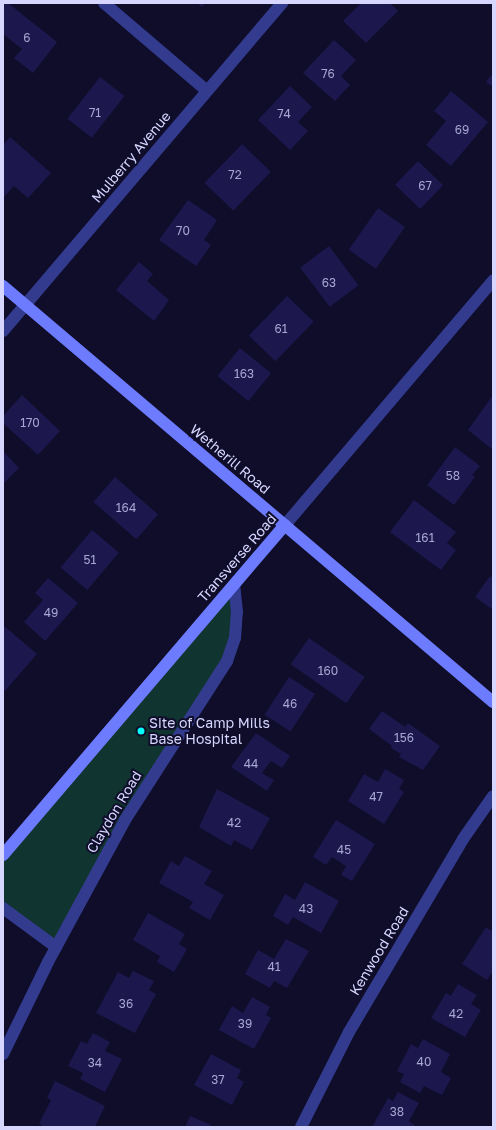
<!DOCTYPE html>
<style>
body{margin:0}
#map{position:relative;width:496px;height:1130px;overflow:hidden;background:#0f0d2a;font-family:"Golos Text",sans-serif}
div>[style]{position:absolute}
.green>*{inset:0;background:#10342f}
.building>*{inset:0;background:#1c174d;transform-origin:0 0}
.street>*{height:12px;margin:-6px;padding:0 6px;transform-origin:6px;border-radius:6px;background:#333b8e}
.secondary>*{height:12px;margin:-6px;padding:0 6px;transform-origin:6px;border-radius:6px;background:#6d7bff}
.dots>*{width:11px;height:11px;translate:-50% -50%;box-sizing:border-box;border:2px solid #0f0d2a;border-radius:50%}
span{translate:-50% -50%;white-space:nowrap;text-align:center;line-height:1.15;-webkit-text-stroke:4px #0f0d2a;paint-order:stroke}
.number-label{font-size:12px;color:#a8a6d2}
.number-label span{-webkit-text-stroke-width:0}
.street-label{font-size:14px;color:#d6d6ff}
.poi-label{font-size:14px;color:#d6d6ff}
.left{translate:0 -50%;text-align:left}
.frame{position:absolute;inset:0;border:4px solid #d6d6ff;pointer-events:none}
</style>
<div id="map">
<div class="green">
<i style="clip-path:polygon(234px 585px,235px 638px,56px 947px,3px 908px,3px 857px)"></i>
</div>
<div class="building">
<i style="clip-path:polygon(8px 3px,57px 42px,33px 73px,14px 58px,22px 49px,3px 34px,3px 4px)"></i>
<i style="clip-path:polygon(197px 3px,205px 3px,202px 7px)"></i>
<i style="clip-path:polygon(361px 3px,390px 3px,398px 11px,366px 43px,343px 21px)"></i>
<i style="clip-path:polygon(334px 40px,356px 60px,341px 76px,350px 85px,335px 101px,303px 73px)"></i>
<i style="clip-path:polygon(493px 73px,493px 87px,486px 82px)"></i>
<i style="left:100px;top:77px;width:31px;height:53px;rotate:38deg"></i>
<i style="clip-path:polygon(290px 86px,312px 107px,298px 122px,308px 131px,290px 150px,258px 120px)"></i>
<i style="clip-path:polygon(451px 91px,488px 122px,451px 166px,426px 145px,446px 121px,434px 111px)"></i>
<i style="clip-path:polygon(10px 137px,51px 173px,28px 198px,14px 186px,3px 198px,3px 145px)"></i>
<i style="left:242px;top:144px;width:40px;height:54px;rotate:44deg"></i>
<i style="left:418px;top:161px;width:35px;height:33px;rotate:44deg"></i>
<i style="clip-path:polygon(188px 200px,217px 220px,204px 240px,211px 245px,196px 266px,159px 240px)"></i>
<i style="left:378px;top:208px;width:33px;height:51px;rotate:35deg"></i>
<i style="left:329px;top:246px;width:49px;height:36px;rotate:53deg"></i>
<i style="clip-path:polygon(139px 262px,153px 274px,147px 281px,169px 300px,154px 321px,116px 290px)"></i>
<i style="left:287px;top:296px;width:37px;height:55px;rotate:44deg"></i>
<i style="left:240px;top:348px;width:40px;height:36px;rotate:39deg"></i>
<i style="clip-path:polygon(22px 395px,60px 431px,38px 455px,3px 423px,3px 416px)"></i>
<i style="clip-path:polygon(493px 395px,493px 450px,468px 430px)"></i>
<i style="clip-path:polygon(455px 447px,480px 466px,472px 475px,475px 477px,454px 505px,427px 485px)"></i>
<i style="clip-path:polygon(3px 451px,19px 468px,3px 484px)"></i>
<i style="left:115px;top:477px;width:57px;height:33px;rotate:41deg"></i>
<i style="clip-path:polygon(414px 500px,456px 532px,447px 543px,456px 550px,441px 570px,390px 532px)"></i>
<i style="left:92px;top:530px;width:35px;height:49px;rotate:40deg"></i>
<i style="clip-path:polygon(490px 576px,493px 578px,493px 610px,475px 597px)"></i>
<i style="clip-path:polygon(48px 578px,78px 603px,45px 641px,24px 622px,43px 600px,35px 593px)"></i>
<i style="clip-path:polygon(3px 625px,37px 654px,5px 691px,3px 689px)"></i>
<i style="left:309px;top:638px;width:68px;height:32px;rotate:35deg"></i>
<i style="left:289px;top:677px;width:31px;height:45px;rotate:33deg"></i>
<i style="clip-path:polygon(382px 711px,405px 727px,408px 723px,440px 746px,423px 770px,399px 757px,401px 754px,391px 748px,392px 746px,369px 729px)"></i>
<i style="clip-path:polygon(256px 733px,290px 756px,282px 768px,271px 761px,262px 773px,274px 780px,267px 791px,231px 767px)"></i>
<i style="clip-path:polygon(385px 769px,404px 780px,399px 789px,404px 792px,384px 824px,348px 801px,364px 774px,378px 782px)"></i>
<i style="clip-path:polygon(217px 789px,270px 818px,252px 850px,234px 840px,231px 846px,199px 827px)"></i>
<i style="clip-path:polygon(336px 820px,375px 844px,352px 881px,341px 875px,346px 866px,332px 857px,326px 865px,313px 857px)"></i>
<i style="clip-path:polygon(185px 856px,212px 871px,204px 884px,224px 895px,210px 920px,189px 908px,193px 902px,159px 883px,171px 861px,179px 866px)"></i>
<i style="clip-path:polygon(305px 882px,339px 901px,321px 933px,293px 917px,288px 925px,273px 916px,285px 894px,295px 900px)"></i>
<i style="clip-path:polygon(148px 913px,185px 934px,179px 944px,187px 949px,174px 972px,157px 962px,160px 956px,133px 940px)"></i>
<i style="clip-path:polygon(486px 927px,493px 932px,493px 971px,487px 980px,462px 964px)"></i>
<i style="clip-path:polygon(286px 939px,309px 951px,287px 988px,274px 981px,270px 988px,245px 974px,258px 950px,274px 959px)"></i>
<i style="clip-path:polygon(133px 971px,154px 981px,149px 990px,156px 994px,135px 1033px,96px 1013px,118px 972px,129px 978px)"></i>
<i style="clip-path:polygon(458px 984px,477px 995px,471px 1004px,481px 1010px,465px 1037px,431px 1018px,446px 993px,451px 996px)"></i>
<i style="clip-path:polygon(252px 997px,270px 1007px,266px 1015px,271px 1018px,254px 1049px,219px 1030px,232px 1006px,243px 1013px)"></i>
<i style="clip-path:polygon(93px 1033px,110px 1042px,105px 1051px,122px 1059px,105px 1092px,80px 1079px,83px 1073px,68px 1066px,81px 1041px,87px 1044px)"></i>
<i style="clip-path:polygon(423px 1039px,450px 1054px,441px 1072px,451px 1078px,442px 1095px,424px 1086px,420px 1093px,400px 1082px,404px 1074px,397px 1071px,411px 1044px,418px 1048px)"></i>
<i style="clip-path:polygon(211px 1054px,241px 1070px,237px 1078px,244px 1082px,232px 1105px,194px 1085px)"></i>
<i style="clip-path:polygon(55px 1081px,105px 1106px,95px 1127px,45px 1127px,39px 1124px,51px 1100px,47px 1098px)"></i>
<i style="clip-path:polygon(398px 1092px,419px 1103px,409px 1121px,417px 1127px,372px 1127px,388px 1098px,393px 1101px)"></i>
<i style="clip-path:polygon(190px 1116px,211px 1125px,210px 1127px,185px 1127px)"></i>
</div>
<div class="street">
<i style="left:104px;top:3px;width:135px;rotate:40.5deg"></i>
<i style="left:3px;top:331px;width:431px;rotate:-49.6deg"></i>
<i style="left:285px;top:525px;width:321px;rotate:-49.6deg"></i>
<i style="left:3px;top:908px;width:66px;rotate:36.3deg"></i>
<i style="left:3px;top:1054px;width:102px;rotate:-63.9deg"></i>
<i style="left:48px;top:962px;width:162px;rotate:-61.5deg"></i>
<i style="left:125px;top:820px;width:189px;rotate:-57.3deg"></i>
<i style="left:227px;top:661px;width:24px;rotate:-71deg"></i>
<i style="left:235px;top:638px;width:26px;rotate:-86deg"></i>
<i style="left:237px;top:612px;width:27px;rotate:-96deg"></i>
<i style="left:301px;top:1127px;width:106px;rotate:-63.2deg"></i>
<i style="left:349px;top:1032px;width:224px;rotate:-59.4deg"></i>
<i style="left:463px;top:839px;width:52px;rotate:-55.1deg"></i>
</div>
<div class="secondary">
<i style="left:3px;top:286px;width:643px;rotate:40.33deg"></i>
<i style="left:3px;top:855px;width:434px;rotate:-49.5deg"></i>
</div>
<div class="dots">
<i style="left:141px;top:731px;background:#02fffa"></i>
</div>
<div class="number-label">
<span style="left:27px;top:38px">6</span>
<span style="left:328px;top:74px">76</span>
<span style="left:95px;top:113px">71</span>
<span style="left:284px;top:114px">74</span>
<span style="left:462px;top:130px">69</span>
<span style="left:235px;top:175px">72</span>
<span style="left:425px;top:186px">67</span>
<span style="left:183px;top:231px">70</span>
<span style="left:329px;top:283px">63</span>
<span style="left:281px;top:329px">61</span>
<span style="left:244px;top:374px">163</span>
<span style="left:30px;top:423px">170</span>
<span style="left:453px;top:476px">58</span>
<span style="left:126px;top:508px">164</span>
<span style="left:425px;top:538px">161</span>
<span style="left:90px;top:560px">51</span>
<span style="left:51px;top:613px">49</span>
<span style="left:328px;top:671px">160</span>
<span style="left:290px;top:704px">46</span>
<span style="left:404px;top:738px">156</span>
<span style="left:251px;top:764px">44</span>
<span style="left:376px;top:797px">47</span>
<span style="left:234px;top:823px">42</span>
<span style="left:344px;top:850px">45</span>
<span style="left:306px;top:909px">43</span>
<span style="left:274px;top:967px">41</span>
<span style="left:126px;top:1004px">36</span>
<span style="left:456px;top:1014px">42</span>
<span style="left:245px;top:1024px">39</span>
<span style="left:424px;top:1062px">40</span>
<span style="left:95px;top:1063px">34</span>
<span style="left:218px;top:1080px">37</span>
<span style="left:397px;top:1112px">38</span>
</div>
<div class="street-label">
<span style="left:131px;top:157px;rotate:-50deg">Mulberry Avenue</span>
<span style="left:230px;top:459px;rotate:40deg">Wetherill Road</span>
<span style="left:237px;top:558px;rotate:-49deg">Transverse Road</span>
<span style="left:114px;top:812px;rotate:-59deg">Claydon Road</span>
<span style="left:379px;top:951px;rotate:-59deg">Kenwood Road</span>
</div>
<div class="poi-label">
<span class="left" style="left:149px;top:731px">Site of Camp Mills<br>Base Hospital</span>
</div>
<div class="frame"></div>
</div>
